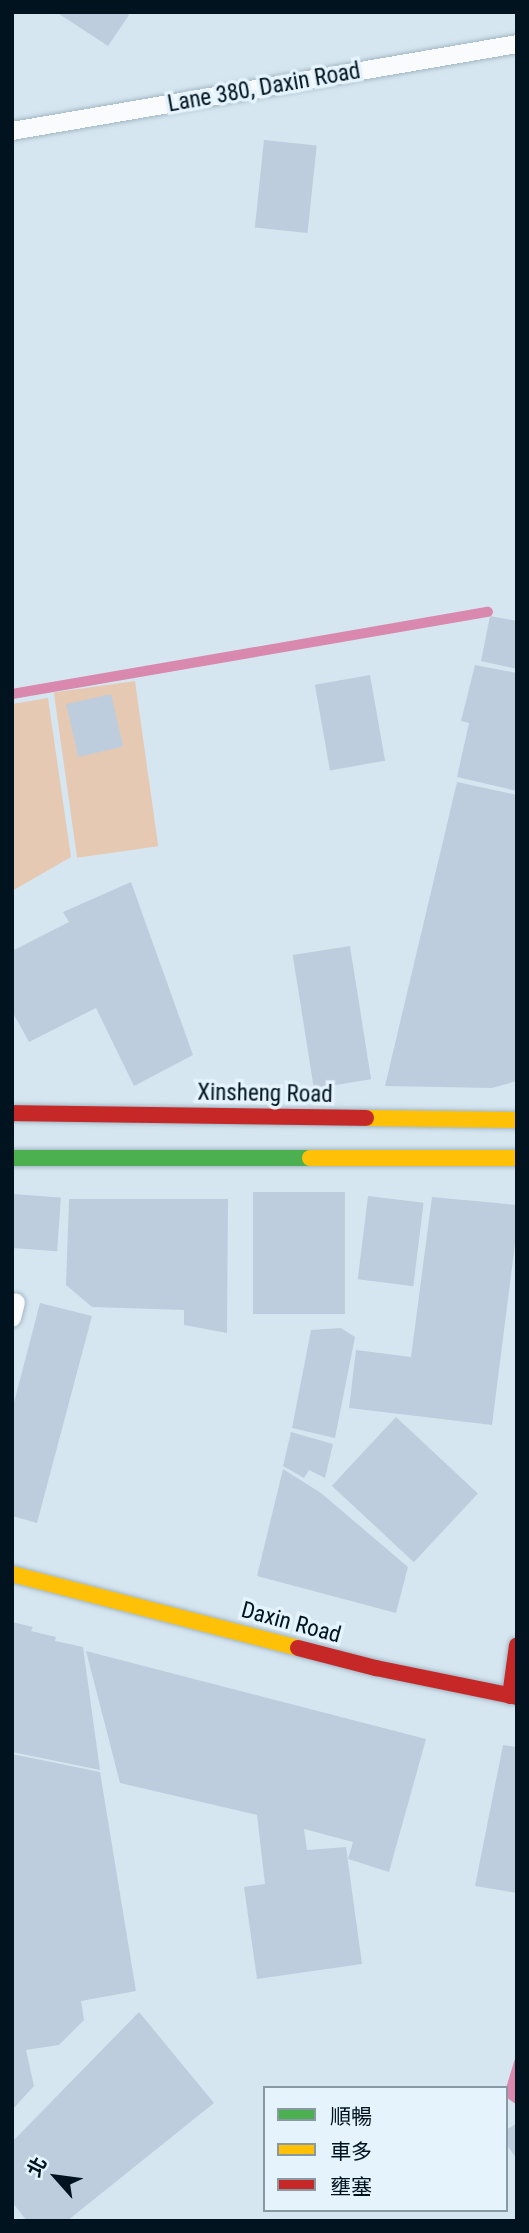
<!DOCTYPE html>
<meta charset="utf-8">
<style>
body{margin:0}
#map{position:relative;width:529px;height:2233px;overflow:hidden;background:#d6e6f0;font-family:"Roboto Condensed","Noto Sans TC",sans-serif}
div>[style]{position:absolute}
.green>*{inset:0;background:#e5c9b3;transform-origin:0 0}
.water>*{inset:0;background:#d988ae}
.stream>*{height:10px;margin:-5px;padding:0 5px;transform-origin:5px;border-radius:5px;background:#d988ae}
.building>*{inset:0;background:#becddd;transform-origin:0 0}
.roads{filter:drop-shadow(0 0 2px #a1b6c3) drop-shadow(0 0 2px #a1b6c3)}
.lane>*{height:18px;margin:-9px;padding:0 9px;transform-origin:9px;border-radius:9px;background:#f9fbfd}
.fast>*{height:16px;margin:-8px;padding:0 8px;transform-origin:8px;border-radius:8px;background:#4caf50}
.slow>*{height:16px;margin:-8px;padding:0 8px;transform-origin:8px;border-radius:8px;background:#ffc107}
.jam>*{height:16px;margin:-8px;padding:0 8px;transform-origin:8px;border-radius:8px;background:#c62828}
span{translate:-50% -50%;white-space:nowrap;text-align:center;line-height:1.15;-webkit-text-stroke:7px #e5f3fc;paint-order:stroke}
.street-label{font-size:23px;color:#00131f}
.frame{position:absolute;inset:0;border:14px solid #00131f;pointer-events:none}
.legend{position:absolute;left:263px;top:2086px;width:245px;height:126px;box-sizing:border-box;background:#e5f3fc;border:2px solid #8999a4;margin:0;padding:9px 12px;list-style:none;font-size:21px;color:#00131f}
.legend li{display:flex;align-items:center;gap:14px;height:35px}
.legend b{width:35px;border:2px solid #8999a4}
.north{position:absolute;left:21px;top:2142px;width:70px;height:70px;-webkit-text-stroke:5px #e5f3fc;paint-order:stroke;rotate:298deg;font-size:19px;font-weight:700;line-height:28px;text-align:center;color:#00131f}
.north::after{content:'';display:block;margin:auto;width:24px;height:32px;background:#00131f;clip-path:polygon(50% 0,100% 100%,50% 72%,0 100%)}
</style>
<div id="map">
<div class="green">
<i style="left:135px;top:681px;width:167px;height:82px;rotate:82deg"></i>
<i style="clip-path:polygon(48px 698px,71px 857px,12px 891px,12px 704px)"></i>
</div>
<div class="water">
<i style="clip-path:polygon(517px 2052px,517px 2105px,506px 2097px,506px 2088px)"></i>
</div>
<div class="stream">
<i style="left:12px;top:694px;width:483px;rotate:-9.8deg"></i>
</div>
<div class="building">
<i style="clip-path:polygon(56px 12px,124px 12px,129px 15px,108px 46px)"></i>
<i style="left:264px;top:140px;width:53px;height:88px;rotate:6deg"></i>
<i style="clip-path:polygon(490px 616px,517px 621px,517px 669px,481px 661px)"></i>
<i style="clip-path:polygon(475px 665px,517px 673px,517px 791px,457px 777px,469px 723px,461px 721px)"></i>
<i style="left:370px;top:675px;width:87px;height:56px;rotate:80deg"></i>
<i style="left:111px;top:694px;width:54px;height:46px;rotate:77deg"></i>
<i style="clip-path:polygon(457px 782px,517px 795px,517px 1081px,492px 1088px,385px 1086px)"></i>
<i style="clip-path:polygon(131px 882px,193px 1055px,134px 1086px,96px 1008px,29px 1042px,12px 1011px,12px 951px,69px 922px,63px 912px)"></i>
<i style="left:350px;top:946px;width:135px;height:58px;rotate:81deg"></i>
<i style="left:345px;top:1192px;width:122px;height:92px;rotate:90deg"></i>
<i style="left:12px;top:1194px;width:49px;height:54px;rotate:4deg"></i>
<i style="left:368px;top:1196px;width:56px;height:84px;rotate:7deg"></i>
<i style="clip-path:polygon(432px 1197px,517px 1205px,517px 1228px,492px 1425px,349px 1408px,356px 1350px,411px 1357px)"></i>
<i style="clip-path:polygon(69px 1199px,228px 1199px,227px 1333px,184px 1325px,184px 1310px,92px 1307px,66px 1285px)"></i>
<i style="clip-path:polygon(40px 1303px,92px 1316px,37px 1523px,12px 1516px,12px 1410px)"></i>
<i style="clip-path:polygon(341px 1328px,355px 1337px,335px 1438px,292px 1428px,311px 1330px)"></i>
<i style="left:396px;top:1417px;width:112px;height:94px;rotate:43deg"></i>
<i style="clip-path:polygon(291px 1432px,333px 1444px,325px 1478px,309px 1470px,304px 1478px,283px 1466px)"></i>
<i style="clip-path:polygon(283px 1469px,321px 1493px,408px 1567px,396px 1613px,257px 1576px)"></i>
<i style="clip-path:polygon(12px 1622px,33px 1627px,31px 1631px,56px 1637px,55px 1641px,83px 1647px,100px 1770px,12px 1752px)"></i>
<i style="clip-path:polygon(86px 1651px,426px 1739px,389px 1872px,348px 1859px,353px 1842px,304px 1829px,307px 1850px,346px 1847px,362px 1964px,257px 1979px,244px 1887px,265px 1884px,257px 1815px,120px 1783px)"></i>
<i style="clip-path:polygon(503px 1745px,517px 1747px,517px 1893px,475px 1886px)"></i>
<i style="clip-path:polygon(12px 1754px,100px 1772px,136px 1991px,81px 2001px,84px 2020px,59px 2045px,26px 2050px,34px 2086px,12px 2110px)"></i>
<i style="clip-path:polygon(139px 2012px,214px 2103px,67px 2221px,27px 2221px,12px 2202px,12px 2142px)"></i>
<i style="clip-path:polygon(517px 2123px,517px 2159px,506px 2144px,506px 2130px)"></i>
</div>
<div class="roads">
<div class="lane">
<i style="left:12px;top:131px;width:512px;rotate:-9.77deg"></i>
<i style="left:12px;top:1318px;width:16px;rotate:-76deg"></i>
</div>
<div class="fast">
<i style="left:12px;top:1158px;width:298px"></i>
</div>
<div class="slow">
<i style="left:366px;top:1118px;width:151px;rotate:0.8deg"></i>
<i style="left:310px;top:1158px;width:207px"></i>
<i style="left:12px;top:1574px;width:295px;rotate:14.5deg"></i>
</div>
<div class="jam">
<i style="left:12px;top:1113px;width:354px;rotate:0.8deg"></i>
<i style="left:298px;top:1648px;width:81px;rotate:14.4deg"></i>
<i style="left:376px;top:1668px;width:144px;rotate:11.6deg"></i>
<i style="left:510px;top:1696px;width:51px;rotate:-82.2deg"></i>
</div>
</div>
<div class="street-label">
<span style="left:264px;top:88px;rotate:-10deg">Lane 380, Daxin Road</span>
<span style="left:265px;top:1094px;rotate:1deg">Xinsheng Road</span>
<span style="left:291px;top:1623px;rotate:15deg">Daxin Road</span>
</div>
<div class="frame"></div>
<ul class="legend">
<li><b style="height:9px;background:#4caf50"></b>順暢</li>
<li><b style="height:9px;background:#ffc107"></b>車多</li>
<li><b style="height:9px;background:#c62828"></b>壅塞</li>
</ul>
<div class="north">北</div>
</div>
